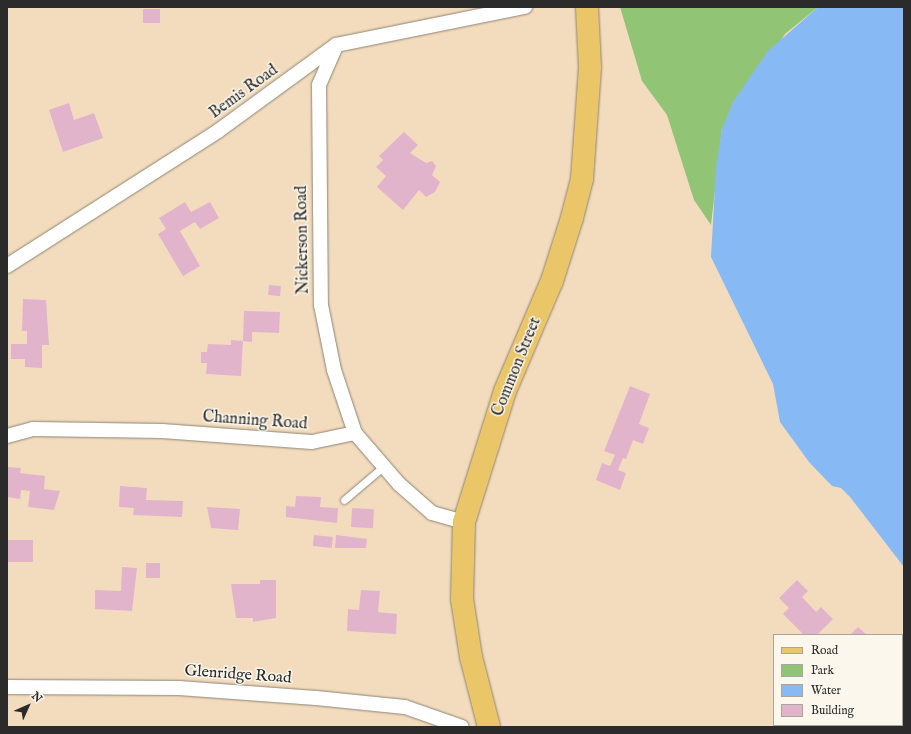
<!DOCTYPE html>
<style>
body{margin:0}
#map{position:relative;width:911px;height:734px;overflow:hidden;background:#f3dcbe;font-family:"IM FELL English",serif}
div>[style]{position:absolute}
.green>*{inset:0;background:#91c575}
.water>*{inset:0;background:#87baf4}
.building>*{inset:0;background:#e1b4cc;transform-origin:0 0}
.roads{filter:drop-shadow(0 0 1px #8f8474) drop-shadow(0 0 1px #8f8474)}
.lane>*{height:7px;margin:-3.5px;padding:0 3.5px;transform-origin:3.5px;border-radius:3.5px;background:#fff}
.street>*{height:14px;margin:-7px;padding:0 7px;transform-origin:7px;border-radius:7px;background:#fff}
.primary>*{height:22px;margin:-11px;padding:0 11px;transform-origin:11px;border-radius:11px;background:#ebc669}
span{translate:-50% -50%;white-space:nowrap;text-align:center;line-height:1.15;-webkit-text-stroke:3px #fbf7ec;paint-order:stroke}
.street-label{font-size:16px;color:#2b2b2b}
.frame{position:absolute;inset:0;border:8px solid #2b2b2b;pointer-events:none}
.legend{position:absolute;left:773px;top:634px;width:130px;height:92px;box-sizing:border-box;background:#fbf7ec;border:1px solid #a8a59f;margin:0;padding:5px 7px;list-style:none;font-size:12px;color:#2b2b2b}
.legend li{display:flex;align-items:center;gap:8px;height:20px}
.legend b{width:20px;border:1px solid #a8a59f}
.north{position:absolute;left:8px;top:686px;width:40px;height:40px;-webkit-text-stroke:3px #fbf7ec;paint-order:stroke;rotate:45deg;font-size:11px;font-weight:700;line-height:16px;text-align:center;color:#2b2b2b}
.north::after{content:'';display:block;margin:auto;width:14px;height:18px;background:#2b2b2b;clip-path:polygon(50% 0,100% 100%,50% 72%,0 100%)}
</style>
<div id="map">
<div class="green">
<i style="clip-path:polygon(620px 7px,818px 7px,785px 34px,722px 129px,711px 225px,694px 200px,667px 115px,642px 81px)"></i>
</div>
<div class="water">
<i style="clip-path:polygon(818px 7px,904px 7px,904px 567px,850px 497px,841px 488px,832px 486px,809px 462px,780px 422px,773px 384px,711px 257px,716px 168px,722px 129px,733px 102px,768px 51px)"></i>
</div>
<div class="building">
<i style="left:143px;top:9px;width:17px;height:14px"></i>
<i style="clip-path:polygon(69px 103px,74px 120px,94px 113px,103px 138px,63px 152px,49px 110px)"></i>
<i style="clip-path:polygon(404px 132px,418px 145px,410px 153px,426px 163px,432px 161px,436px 166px,432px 175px,440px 182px,435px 192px,426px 197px,419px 190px,403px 210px,377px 187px,386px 176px,376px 167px,383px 160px,379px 156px)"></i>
<i style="clip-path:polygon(185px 202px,191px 212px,210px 202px,219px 218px,200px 229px,195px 222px,180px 231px,200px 266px,183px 276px,158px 234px,166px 229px,159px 218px)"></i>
<i style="left:269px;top:285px;width:12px;height:10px;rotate:5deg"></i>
<i style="clip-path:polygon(23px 299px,46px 300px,49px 345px,42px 345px,42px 368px,25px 367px,25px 359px,11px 359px,11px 344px,27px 344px,27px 331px,22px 331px)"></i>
<i style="clip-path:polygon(244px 311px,280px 312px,279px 333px,252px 332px,252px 342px,243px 341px,241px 376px,206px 374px,207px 363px,201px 363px,201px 352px,207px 352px,208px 344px,231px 345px,231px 340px,243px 341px)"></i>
<i style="clip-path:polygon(630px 386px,650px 394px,639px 424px,649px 428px,643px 444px,633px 440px,626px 459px,623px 458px,618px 470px,626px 473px,620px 490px,596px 480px,602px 463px,610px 466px,615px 455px,604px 451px)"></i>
<i style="clip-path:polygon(7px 467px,21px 468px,20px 473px,45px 476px,44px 489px,60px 491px,54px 510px,28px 507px,30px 491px,21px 490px,20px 499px,7px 497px)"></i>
<i style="clip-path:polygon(120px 486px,147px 488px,146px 500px,183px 501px,182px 517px,133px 515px,134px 508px,119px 507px)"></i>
<i style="clip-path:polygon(296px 496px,321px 497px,320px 507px,338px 508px,337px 523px,286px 517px,286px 506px,295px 507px)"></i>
<i style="clip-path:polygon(207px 507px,240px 509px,238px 530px,211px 528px)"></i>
<i style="left:352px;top:508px;width:22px;height:19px;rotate:3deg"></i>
<i style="left:314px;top:535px;width:19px;height:11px;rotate:6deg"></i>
<i style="clip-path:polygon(336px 535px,367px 539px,366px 548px,335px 548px)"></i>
<i style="left:7px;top:540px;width:26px;height:22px"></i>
<i style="left:146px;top:563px;width:14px;height:15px"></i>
<i style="clip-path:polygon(122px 567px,137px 568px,132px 611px,95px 609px,95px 590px,121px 591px)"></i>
<i style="clip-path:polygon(260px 580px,276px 580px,276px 618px,253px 622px,253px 618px,236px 618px,231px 584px,260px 584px)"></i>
<i style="clip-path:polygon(797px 580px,808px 591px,802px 597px,816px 612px,821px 607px,833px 619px,817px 635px,804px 635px,783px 614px,789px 608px,779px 598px)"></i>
<i style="clip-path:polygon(361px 590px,380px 591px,378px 612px,397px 614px,396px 634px,347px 631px,348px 609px,359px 610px)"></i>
<i style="clip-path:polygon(858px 627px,867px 635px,850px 635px)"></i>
<i style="clip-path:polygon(867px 725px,890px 725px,891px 726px,865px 727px)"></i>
</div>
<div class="roads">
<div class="lane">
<i style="left:344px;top:500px;width:52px;rotate:-40.4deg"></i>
</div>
<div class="street">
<i style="left:336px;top:46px;width:43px;rotate:113.6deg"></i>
<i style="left:319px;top:85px;width:220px;rotate:89.5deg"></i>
<i style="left:321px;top:305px;width:66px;rotate:78.7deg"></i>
<i style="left:334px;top:370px;width:66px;rotate:71.6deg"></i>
<i style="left:7px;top:266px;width:250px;rotate:-32.6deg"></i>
<i style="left:218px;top:131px;width:146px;rotate:-36.1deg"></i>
<i style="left:336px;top:45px;width:193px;rotate:-11.4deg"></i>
<i style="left:7px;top:436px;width:27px;rotate:-15deg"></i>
<i style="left:33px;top:429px;width:129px;rotate:0.9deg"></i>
<i style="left:162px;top:431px;width:150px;rotate:4.2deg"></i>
<i style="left:312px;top:442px;width:44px;rotate:-11.8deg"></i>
<i style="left:355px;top:433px;width:67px;rotate:49.2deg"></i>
<i style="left:399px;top:484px;width:44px;rotate:41.3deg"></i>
<i style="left:432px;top:513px;width:33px;rotate:16deg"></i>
<i style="left:7px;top:687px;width:172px;rotate:0.3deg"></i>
<i style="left:179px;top:688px;width:137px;rotate:4.2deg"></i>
<i style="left:316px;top:698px;width:89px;rotate:5.8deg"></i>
<i style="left:405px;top:707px;width:60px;rotate:19.3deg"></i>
</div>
<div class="primary">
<i style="left:489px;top:727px;width:72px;rotate:-104.4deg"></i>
<i style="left:471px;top:657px;width:59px;rotate:-98.8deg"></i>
<i style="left:462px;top:599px;width:77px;rotate:-88.5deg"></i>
<i style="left:464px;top:522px;width:137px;rotate:-72.6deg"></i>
<i style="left:505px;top:391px;width:120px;rotate:-66.9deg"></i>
<i style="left:552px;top:281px;width:66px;rotate:-72.4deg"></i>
<i style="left:572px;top:218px;width:40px;rotate:-75.6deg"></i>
<i style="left:582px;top:179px;width:112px;rotate:-85.9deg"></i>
<i style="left:590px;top:67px;width:60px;rotate:-92.9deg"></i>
</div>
</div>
<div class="street-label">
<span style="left:244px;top:92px;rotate:-36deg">Bemis Road</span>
<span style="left:303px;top:240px;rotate:-91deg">Nickerson Road</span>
<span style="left:517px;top:367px;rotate:-68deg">Common Street</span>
<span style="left:255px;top:421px;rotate:4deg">Channing Road</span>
<span style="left:238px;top:675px;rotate:4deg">Glenridge Road</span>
</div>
<div class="frame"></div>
<ul class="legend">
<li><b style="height:5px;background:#ebc669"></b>Road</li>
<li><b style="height:11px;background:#91c575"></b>Park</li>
<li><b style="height:11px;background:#87baf4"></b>Water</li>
<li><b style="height:11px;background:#e1b4cc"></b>Building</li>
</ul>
<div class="north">N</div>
</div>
